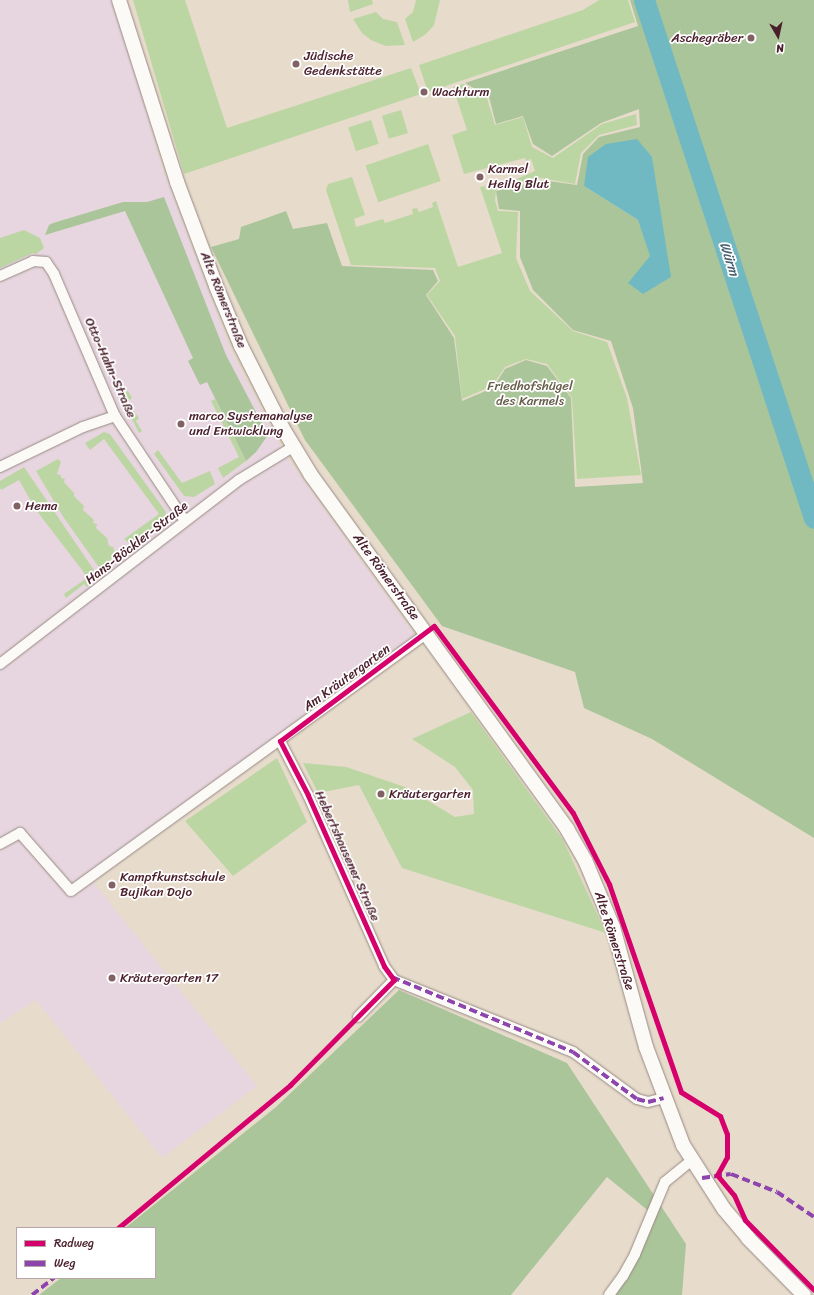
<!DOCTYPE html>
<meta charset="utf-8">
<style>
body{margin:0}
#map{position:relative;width:814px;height:1295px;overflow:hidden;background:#e7dbcb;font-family:Sriracha,sans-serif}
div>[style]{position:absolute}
.built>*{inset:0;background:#e7d6df}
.green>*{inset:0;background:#bcd6a3;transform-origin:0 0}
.forest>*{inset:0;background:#abc59a}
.water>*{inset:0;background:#71b9c2}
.river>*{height:21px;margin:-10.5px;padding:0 10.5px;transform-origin:10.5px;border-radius:10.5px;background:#71b9c2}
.roads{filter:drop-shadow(0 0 1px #988a84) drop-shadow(0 0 1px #988a84)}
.minor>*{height:10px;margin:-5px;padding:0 5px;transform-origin:5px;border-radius:5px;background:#fbfaf7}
.secondary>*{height:14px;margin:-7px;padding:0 7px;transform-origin:7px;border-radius:7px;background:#fbfaf7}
.quiet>*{height:4px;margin-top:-2px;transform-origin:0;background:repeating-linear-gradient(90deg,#8e44ad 0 8px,transparent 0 12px)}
.cycleway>*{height:5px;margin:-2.5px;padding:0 2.5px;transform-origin:2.5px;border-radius:2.5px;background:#d6006c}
.dots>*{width:11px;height:11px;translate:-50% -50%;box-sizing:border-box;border:2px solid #fff;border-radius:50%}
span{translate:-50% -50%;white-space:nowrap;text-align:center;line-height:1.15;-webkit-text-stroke:3.5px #fff;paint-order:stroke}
.poi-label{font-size:13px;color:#4a1f2b}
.right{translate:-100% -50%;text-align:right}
.left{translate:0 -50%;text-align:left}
.street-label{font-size:13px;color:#4a1f2b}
.park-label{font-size:13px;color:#665d4a}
.water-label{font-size:14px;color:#455e6d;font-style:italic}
.legend{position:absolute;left:16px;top:1227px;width:140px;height:52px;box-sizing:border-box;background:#fff;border:1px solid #b7a5aa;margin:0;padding:5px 7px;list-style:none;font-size:12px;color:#4a1f2b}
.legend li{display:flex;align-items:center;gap:8px;height:20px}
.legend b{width:20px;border:1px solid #b7a5aa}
.north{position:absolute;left:758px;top:16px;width:40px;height:40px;-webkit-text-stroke:3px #fff;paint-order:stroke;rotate:171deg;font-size:11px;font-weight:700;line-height:16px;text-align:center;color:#4a1f2b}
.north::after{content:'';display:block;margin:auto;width:14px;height:18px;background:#4a1f2b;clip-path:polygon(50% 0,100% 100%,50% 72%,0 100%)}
</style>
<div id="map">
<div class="built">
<i style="clip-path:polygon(0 0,114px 0,163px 170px,231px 351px,284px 453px,418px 640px,90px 878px,257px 1086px,162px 1158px,36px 1000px,0 1023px)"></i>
</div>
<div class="green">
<i style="clip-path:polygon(133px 0,185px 0,227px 128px,411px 68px,421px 94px,184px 174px)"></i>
<i style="clip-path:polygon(348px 0,372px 0,373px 4px,350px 12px)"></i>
<i style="clip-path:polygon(416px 0,440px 0,434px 25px,426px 34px,413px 42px,405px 19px,413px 12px)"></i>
<i style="clip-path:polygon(599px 0,628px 0,635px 22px,428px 92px,419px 65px,583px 10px)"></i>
<i style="clip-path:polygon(376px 12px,383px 19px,397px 22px,405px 45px,386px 46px,371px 40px,362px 33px,353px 19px)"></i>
<i style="clip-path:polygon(463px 84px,487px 98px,495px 125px,523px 117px,532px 147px,553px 158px,602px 124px,636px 114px,637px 125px,599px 135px,581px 153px,575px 184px,541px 178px,496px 190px,495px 200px,498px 211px,518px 212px,516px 258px,530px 291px,573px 331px,607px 342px,627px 398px,641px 475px,577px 479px,572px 398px,547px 364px,526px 359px,505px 367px,492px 386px,462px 399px,455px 336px,427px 295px,440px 281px,435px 268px,351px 265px,326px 190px,328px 184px,352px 177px,365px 215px,354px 219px,356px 227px,383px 219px,385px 223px,413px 214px,412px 209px,417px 208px,419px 212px,433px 207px,432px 203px,436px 201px,458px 267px,502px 253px,480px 187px,485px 186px,486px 190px,506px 183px,505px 179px,509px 178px,510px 182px,535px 171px,531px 159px,526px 161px,525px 158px,464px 174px,452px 135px,467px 130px,453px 87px)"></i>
<i style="left:401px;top:110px;width:24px;height:20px;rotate:73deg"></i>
<i style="left:371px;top:120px;width:25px;height:24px;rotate:72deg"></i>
<i style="left:428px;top:144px;width:39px;height:66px;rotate:71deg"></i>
<i style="clip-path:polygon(24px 230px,40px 238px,44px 248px,36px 254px,33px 253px,0 268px,0 238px)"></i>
<i style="clip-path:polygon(128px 391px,132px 398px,127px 402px,139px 418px,136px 421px,142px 431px,139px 433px,120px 395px)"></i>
<i style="clip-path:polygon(215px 399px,246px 461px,223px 478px,218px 468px,239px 457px,211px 401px)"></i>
<i style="clip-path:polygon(104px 432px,110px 434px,166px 512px,164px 521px,131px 545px,124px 539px,159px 514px,104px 439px,90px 450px,85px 443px)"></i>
<i style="clip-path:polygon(158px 450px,182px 483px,210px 471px,215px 484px,194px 497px,184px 496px,154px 454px)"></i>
<i style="clip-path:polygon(58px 459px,61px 462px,57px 474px,61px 475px,61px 478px,65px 479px,64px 482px,74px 493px,74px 496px,84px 506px,83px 510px,94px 520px,93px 523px,97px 524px,96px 528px,107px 538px,109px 546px,113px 547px,116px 555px,102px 567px,98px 566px,64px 518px,36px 471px)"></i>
<i style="clip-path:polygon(24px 467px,98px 576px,87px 587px,84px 584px,66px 598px,64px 594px,87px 578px,82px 570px,36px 510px,19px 480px,1px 490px,0 488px,0 481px)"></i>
<i style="clip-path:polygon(471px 712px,563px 840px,606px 933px,402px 868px,359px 785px,318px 793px,303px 763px,346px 767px,405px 787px,455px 817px,474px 814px,473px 790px,455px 767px,412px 739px)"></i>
<i style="clip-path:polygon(277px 758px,307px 822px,233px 876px,185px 821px)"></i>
</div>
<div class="forest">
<i style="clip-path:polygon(evenodd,630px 0,814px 0,814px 838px,652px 739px,584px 708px,575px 672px,442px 626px,305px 440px,211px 247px,239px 239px,241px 227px,286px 211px,293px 229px,327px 223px,342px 266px,433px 270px,438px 281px,426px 295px,454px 338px,462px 401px,493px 388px,505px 369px,526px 360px,547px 366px,571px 398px,575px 487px,643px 483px,633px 408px,611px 341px,573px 330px,533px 290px,520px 257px,520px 211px,499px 209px,496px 191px,542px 180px,577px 185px,583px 154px,599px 137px,640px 127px,639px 109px,601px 123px,552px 156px,533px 144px,523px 116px,496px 124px,489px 97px,465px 83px,638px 26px,630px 0,652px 157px,663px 283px,638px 220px,584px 186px,652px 157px)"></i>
<i style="clip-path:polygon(164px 197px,226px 355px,268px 435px,256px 452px,246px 461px,207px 382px,200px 385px,188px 361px,193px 358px,125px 211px,45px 235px,49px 225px,53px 223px,123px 202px,147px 202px)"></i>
<i style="clip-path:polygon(399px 990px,567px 1063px,686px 1244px,682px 1295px,609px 1295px,651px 1213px,607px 1177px,511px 1295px,39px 1295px,61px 1278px,155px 1278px,155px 1228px,125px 1228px,276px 1107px)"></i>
</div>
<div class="water">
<i style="clip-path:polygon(637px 139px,652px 157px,671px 277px,643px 294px,628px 283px,650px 256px,638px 220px,584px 186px,588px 157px,606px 144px)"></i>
</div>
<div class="river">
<i style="left:644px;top:0;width:545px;rotate:71.83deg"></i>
</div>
<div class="roads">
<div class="minor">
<i style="left:0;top:276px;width:36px;rotate:-24deg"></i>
<i style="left:33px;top:261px;width:13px;rotate:4deg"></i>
<i style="left:46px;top:262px;width:14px;rotate:56deg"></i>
<i style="left:54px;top:274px;width:155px;rotate:66.8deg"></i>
<i style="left:115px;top:416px;width:126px;rotate:56.3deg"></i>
<i style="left:0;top:467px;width:92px;rotate:-25.7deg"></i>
<i style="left:83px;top:427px;width:34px;rotate:-19deg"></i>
<i style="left:0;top:664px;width:302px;rotate:-37.6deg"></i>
<i style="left:239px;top:480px;width:63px;rotate:-31.4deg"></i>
<i style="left:280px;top:741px;width:61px;rotate:62.6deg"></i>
<i style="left:308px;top:795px;width:187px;rotate:66deg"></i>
<i style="left:384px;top:966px;width:17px;rotate:54deg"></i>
<i style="left:394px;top:980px;width:193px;rotate:21.9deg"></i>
<i style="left:573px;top:1052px;width:79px;rotate:36.3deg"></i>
<i style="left:637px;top:1099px;width:11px;rotate:15deg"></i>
<i style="left:648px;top:1102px;width:16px;rotate:-14deg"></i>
<i style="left:0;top:844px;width:23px;rotate:-29deg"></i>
<i style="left:20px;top:833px;width:77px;rotate:48.7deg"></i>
<i style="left:71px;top:891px;width:440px;rotate:-35.9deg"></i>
<i style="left:358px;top:1017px;width:52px;rotate:-45.8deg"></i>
<i style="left:609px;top:1295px;width:24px;rotate:-54deg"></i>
<i style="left:623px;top:1276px;width:25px;rotate:-61deg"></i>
<i style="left:635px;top:1254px;width:78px;rotate:-67.4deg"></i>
<i style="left:665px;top:1182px;width:33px;rotate:-39deg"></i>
</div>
<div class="secondary">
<i style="left:119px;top:0;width:191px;rotate:72.3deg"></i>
<i style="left:177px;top:182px;width:111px;rotate:69.4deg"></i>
<i style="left:216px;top:286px;width:65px;rotate:67.4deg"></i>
<i style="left:241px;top:346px;width:91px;rotate:63.2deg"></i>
<i style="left:282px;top:427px;width:56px;rotate:58.9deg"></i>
<i style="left:311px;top:475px;width:437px;rotate:54.1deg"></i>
<i style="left:567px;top:829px;width:36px;rotate:60deg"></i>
<i style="left:585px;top:860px;width:73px;rotate:67.3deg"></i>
<i style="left:613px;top:927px;width:124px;rotate:74.6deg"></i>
<i style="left:646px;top:1047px;width:105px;rotate:69.3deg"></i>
<i style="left:683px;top:1145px;width:76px;rotate:57.4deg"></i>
<i style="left:724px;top:1209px;width:38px;rotate:50deg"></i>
<i style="left:748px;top:1238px;width:80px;rotate:45.5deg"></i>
</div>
</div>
<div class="quiet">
<i style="left:392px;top:977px;width:196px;rotate:22.5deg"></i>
<i style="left:573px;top:1052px;width:79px;rotate:36.3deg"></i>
<i style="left:637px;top:1099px;width:11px;rotate:15deg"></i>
<i style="left:648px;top:1102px;width:16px;rotate:-14deg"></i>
<i style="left:702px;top:1178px;width:29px;rotate:-8deg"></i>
<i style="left:731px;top:1174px;width:49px;rotate:21.4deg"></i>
<i style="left:777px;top:1192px;width:45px;rotate:34deg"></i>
<i style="left:32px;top:1295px;width:28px;rotate:-38deg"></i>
</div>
<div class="cycleway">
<i style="left:118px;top:1228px;width:224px;rotate:-39.7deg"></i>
<i style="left:290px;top:1085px;width:148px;rotate:-45.3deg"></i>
<i style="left:394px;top:980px;width:17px;rotate:-126deg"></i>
<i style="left:384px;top:966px;width:187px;rotate:-114deg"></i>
<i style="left:308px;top:795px;width:61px;rotate:-117.4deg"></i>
<i style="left:280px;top:741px;width:192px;rotate:-36.8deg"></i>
<i style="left:434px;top:626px;width:233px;rotate:53.4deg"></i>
<i style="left:573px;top:813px;width:80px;rotate:63.1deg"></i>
<i style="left:609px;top:884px;width:220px;rotate:70.9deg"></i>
<i style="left:681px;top:1092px;width:46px;rotate:31.6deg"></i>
<i style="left:720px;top:1116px;width:19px;rotate:69deg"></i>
<i style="left:727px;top:1134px;width:23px;rotate:90deg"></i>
<i style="left:727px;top:1157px;width:21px;rotate:119deg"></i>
<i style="left:717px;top:1175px;width:26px;rotate:50deg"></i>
<i style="left:734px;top:1195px;width:27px;rotate:66deg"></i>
<i style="left:745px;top:1220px;width:98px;rotate:45.4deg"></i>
</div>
<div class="dots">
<i style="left:751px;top:38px;background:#816163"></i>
<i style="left:296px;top:64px;background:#816163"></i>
<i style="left:424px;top:92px;background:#816163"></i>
<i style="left:480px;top:177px;background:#816163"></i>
<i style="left:181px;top:424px;background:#816163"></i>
<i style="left:17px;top:506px;background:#816163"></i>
<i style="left:381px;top:794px;background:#816163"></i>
<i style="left:112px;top:885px;background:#816163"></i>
<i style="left:112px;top:978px;background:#816163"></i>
</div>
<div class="poi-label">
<span class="right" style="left:743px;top:38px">Aschegräber</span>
<span class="left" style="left:304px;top:64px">Jüdische<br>Gedenkstätte</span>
<span class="left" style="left:432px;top:92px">Wachturm</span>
<span class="left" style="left:488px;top:177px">Karmel<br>Heilig Blut</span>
<span class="left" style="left:189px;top:424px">marco Systemanalyse<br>und Entwicklung</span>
<span class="left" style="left:25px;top:506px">Hema</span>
<span class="left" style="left:389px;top:794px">Kräutergarten</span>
<span class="left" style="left:120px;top:885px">Kampfkunstschule<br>Bujikan Dojo</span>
<span class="left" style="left:120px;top:978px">Kräutergarten 17</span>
</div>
<div class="street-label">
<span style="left:223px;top:300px;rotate:68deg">Alte Römerstraße</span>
<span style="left:110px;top:368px;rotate:66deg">Otto-Hahn-Straße</span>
<span style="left:137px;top:543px;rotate:-38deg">Hans-Böckler-Straße</span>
<span style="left:386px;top:577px;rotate:54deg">Alte Römerstraße</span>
<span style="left:347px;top:678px;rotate:-36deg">Am Kräutergarten</span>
<span style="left:347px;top:856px;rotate:66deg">Hebertshausener Straße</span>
<span style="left:614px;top:941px;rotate:72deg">Alte Römerstraße</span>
</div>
<div class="park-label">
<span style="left:530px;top:394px">Friedhofshügel<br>des Karmels</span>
</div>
<div class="water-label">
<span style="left:729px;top:259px;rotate:72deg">Würm</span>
</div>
<ul class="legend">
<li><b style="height:5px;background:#d6006c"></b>Radweg</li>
<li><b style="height:5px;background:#8e44ad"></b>Weg</li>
</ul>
<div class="north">N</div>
</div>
